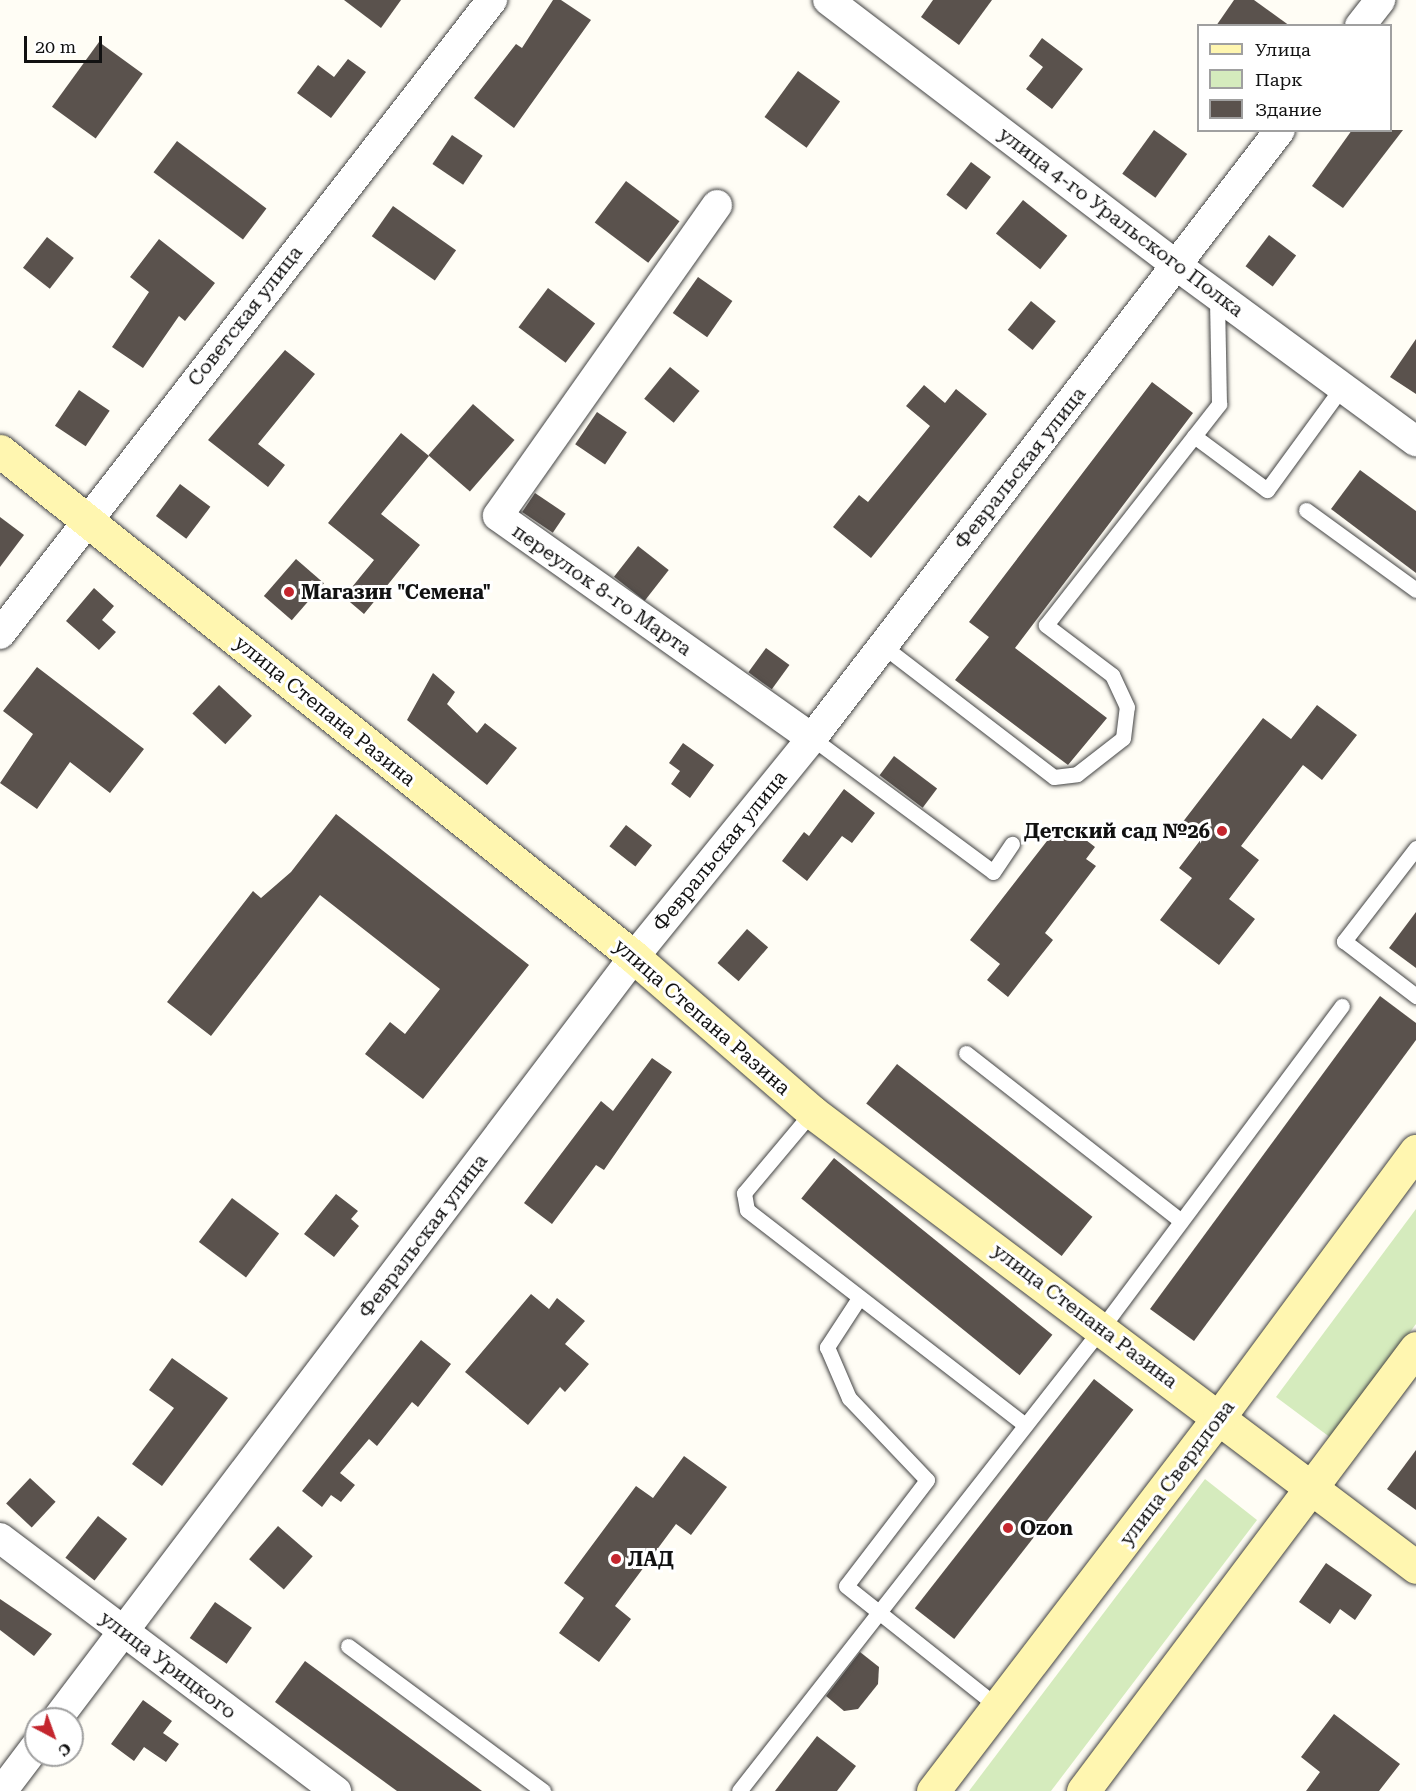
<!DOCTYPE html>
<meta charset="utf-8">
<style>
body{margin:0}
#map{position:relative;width:1416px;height:1791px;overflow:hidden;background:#fffdf5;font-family:"Roboto Serif",serif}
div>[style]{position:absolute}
.green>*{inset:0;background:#d5ebbd}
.building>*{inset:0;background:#5a524d;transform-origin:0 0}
.roads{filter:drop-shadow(0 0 2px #444) drop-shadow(0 0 2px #444)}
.lane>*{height:15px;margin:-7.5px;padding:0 7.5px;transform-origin:7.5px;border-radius:7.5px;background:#fff}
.street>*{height:30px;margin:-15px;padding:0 15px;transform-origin:15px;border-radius:15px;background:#fff}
.secondary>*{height:33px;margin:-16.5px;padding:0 16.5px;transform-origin:16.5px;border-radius:16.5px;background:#fff6b0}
.dots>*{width:16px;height:16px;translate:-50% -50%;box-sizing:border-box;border:3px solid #fff;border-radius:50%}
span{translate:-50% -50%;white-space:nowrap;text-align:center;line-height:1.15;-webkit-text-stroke:6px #fff;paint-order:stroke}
.street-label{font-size:20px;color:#111}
.poi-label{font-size:20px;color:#111;font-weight:700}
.left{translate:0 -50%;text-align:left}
.right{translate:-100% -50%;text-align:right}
.legend{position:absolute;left:1197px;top:24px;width:195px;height:108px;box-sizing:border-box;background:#fff;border:2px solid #a0a0a0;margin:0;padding:8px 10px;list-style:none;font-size:18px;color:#111}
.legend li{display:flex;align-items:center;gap:12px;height:30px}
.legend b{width:30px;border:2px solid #a0a0a0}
.north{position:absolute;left:24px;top:1707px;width:60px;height:60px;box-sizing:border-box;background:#fff;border:2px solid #a0a0a0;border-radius:50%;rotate:139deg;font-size:16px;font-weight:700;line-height:24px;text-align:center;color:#111}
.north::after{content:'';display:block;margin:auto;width:21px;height:27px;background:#c4262e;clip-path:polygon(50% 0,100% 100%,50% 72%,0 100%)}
.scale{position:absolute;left:24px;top:36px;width:78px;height:27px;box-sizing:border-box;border:3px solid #111;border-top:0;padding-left:8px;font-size:18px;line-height:21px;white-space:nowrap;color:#111;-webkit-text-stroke:4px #fff;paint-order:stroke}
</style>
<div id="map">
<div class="green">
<i style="clip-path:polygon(1416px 1209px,1416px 1324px,1331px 1438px,1276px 1397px)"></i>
<i style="clip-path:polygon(1205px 1479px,1257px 1520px,1051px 1791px,969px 1791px)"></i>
</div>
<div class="building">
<i style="clip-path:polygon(344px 0,401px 0,381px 28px)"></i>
<i style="clip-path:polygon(553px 0,561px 0,591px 20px,514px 128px,474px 98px,516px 44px,522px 48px)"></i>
<i style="clip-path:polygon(933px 0,992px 0,959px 45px,921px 17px)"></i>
<i style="clip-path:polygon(1234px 0,1254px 0,1290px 26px,1216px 26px)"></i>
<i style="clip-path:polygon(1042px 38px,1083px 69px,1052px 109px,1026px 89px,1043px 67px,1029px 56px)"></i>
<i style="left:99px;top:42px;width:54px;height:80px;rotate:36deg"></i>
<i style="clip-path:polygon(348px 59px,366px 72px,331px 118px,297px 93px,318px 65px,334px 77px)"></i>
<i style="left:798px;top:71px;width:52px;height:57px;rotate:36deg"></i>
<i style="left:1154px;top:130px;width:41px;height:54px;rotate:36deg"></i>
<i style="clip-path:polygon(1352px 130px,1403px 130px,1343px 208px,1312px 186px)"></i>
<i style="left:452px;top:135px;width:37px;height:35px;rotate:34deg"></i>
<i style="left:177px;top:141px;width:112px;height:39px;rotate:37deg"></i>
<i style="left:971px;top:162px;width:25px;height:41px;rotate:37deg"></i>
<i style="left:626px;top:181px;width:67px;height:52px;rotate:37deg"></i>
<i style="left:1023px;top:200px;width:57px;height:43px;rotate:39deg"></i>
<i style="left:393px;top:206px;width:77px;height:37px;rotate:35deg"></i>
<i style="left:1269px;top:235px;width:34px;height:39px;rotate:37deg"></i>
<i style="left:47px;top:237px;width:34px;height:39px;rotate:38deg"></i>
<i style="clip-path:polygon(159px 239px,215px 283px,185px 321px,179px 316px,143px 368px,112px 347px,149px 292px,130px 277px)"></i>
<i style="left:698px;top:277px;width:42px;height:44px;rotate:35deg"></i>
<i style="left:548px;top:288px;width:59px;height:49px;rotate:37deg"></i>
<i style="left:1031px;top:301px;width:32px;height:37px;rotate:39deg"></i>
<i style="clip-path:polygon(1416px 339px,1416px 394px,1390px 377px)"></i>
<i style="clip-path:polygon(285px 350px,315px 374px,258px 444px,285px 465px,268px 487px,208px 440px)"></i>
<i style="left:670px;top:367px;width:38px;height:41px;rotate:39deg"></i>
<i style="clip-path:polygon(1152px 382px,1193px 413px,1015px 648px,1107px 718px,1068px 765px,955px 680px,989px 637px,969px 622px)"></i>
<i style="clip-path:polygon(924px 385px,945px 403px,956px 389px,987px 414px,871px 558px,833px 527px,859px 495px,868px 502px,930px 426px,906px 406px)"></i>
<i style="left:79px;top:390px;width:37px;height:43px;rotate:34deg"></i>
<i style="left:473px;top:404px;width:55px;height:68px;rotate:41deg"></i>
<i style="left:597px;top:412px;width:36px;height:39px;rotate:34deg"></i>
<i style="clip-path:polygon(401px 433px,429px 456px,381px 514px,420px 545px,364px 614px,344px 597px,374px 560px,328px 523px)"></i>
<i style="clip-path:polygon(1360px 470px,1416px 511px,1416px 573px,1331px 509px)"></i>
<i style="left:180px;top:484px;width:38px;height:40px;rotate:37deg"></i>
<i style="left:535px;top:493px;width:37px;height:23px;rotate:34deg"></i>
<i style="clip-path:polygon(0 517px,24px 535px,0 567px)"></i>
<i style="left:638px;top:546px;width:39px;height:39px;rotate:38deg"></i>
<i style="left:296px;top:559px;width:37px;height:49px;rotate:41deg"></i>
<i style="clip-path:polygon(94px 588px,114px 606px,102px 620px,116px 632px,99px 650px,66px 621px)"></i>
<i style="left:766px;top:648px;width:29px;height:30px;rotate:36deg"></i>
<i style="clip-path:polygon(37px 667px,144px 749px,110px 793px,70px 762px,37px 809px,0 783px,33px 734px,3px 711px)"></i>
<i style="clip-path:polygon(433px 673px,455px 692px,447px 704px,477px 733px,485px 723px,517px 748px,487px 785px,407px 720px)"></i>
<i style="left:219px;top:685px;width:45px;height:39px;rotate:43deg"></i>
<i style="clip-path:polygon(1317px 705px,1357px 735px,1322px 780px,1303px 765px,1241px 846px,1259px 860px,1229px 899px,1255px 919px,1219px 965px,1160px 920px,1192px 878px,1179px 868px,1202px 838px,1182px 823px,1263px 718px,1291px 739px)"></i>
<i style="clip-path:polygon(683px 743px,714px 765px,690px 798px,671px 784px,680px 771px,669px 763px)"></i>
<i style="left:894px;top:756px;width:54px;height:24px;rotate:37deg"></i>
<i style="clip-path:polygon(844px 789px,875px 813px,852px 843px,842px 836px,807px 881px,782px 861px,804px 832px,809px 836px)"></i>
<i style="clip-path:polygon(336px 814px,529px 965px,423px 1099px,365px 1054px,390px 1022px,405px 1034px,440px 989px,320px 895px,211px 1036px,167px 1002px,253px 891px,261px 898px,291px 872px)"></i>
<i style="left:626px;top:825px;width:33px;height:27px;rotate:38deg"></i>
<i style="clip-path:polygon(1073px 830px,1095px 847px,1086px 859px,1096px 866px,1045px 933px,1053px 940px,1008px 997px,987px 980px,1000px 964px,970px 940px,1054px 832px,1066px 840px)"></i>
<i style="clip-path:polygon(1416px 912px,1416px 968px,1389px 948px)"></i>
<i style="left:747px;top:929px;width:28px;height:45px;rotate:41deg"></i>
<i style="clip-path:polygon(1380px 996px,1416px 1023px,1416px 1040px,1194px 1341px,1150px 1309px)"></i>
<i style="clip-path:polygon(652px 1058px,672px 1072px,604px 1170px,596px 1165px,552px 1224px,524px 1203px,601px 1101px,613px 1111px)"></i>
<i style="left:897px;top:1064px;width:248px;height:50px;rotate:38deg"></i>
<i style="left:834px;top:1158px;width:281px;height:52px;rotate:39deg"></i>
<i style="clip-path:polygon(336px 1194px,358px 1211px,351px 1219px,359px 1226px,334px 1257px,304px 1234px)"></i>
<i style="left:232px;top:1198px;width:59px;height:55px;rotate:37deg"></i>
<i style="clip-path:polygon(531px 1294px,549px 1309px,557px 1298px,585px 1321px,565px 1344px,589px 1364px,565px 1392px,560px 1387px,528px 1425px,465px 1372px)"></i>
<i style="clip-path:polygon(421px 1340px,451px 1364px,418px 1407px,412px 1402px,377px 1446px,369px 1439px,340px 1473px,355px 1485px,341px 1502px,331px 1495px,322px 1507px,302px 1491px)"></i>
<i style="clip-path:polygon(172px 1358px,228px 1398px,162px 1486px,132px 1464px,174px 1408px,149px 1390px)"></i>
<i style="left:1094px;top:1379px;width:50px;height:291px;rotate:38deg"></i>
<i style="clip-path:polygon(1416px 1450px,1416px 1510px,1387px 1489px)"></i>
<i style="clip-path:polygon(684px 1456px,727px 1487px,691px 1535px,676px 1524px,615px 1606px,631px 1619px,599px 1662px,559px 1633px,584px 1598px,564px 1583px,636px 1486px,653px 1498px)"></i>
<i style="left:30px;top:1478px;width:35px;height:35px;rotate:43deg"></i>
<i style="left:98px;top:1516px;width:37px;height:53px;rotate:38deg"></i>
<i style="left:278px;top:1526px;width:46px;height:44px;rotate:41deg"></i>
<i style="clip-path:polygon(1326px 1563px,1372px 1595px,1355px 1620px,1340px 1609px,1330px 1624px,1299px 1602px)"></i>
<i style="clip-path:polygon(0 1599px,52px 1634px,34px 1656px,0 1630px)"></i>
<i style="left:215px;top:1602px;width:45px;height:44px;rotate:35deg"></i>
<i style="clip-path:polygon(860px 1652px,879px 1667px,878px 1684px,858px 1709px,844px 1711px,826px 1696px)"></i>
<i style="clip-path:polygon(305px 1661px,482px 1791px,397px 1791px,275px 1702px)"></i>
<i style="clip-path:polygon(143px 1700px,172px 1721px,163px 1733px,179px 1744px,166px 1762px,144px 1747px,134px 1761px,111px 1744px)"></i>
<i style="clip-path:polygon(1334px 1714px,1400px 1764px,1379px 1791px,1306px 1791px,1320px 1772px,1301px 1757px)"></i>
<i style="clip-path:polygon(817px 1736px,856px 1766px,837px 1791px,775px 1791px)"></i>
</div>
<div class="roads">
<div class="lane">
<i style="left:1194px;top:436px;width:91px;rotate:36.5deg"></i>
<i style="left:1267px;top:490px;width:127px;rotate:-53.9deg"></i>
<i style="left:1306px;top:510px;width:136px;rotate:36deg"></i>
<i style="left:883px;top:646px;width:215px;rotate:37.5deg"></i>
<i style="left:1054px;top:777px;width:23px;rotate:-7deg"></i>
<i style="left:1077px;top:774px;width:58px;rotate:-38deg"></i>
<i style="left:1123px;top:738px;width:31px;rotate:-83deg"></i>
<i style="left:1127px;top:707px;width:35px;rotate:-115deg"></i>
<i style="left:1112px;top:675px;width:83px;rotate:-142.9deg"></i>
<i style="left:1046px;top:625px;width:281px;rotate:-51.9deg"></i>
<i style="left:1219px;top:404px;width:109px;rotate:-91.1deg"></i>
<i style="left:812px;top:738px;width:225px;rotate:36.5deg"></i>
<i style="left:993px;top:872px;width:34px;rotate:-56deg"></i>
<i style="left:1416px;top:848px;width:118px;rotate:127.7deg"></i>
<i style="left:1344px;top:941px;width:91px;rotate:37.4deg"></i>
<i style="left:966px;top:1053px;width:271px;rotate:38deg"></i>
<i style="left:812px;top:1112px;width:106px;rotate:130deg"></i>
<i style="left:744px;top:1193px;width:17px;rotate:80deg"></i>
<i style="left:747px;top:1210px;width:351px;rotate:37.7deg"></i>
<i style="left:859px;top:1298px;width:59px;rotate:123.1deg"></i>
<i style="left:827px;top:1347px;width:56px;rotate:66.7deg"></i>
<i style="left:849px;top:1398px;width:113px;rotate:46.4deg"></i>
<i style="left:927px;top:1480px;width:133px;rotate:127.4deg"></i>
<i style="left:846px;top:1586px;width:193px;rotate:38.5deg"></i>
<i style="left:348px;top:1646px;width:243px;rotate:36.6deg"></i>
<i style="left:739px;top:1791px;width:587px;rotate:-51.92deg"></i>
<i style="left:1101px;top:1329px;width:403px;rotate:-53.3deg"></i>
</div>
<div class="street">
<i style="left:828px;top:0;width:437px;rotate:37.3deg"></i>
<i style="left:1176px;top:265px;width:298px;rotate:36.3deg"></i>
<i style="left:1360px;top:26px;width:33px;rotate:-52deg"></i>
<i style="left:717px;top:205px;width:380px;rotate:125.2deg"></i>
<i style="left:498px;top:516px;width:385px;rotate:35.3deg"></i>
<i style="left:0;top:634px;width:803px;rotate:-52.19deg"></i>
<i style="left:0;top:1538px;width:421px;rotate:37deg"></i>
<i style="left:57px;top:1719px;width:956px;rotate:-52.87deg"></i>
<i style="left:634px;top:957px;width:282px;rotate:-50.9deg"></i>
<i style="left:812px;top:738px;width:767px;rotate:-52.41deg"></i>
<i style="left:2px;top:1791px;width:56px;rotate:-52.9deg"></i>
</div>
<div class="secondary">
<i style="left:0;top:451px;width:811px;rotate:38.59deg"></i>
<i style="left:634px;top:957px;width:236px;rotate:41deg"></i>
<i style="left:812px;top:1112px;width:756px;rotate:36.99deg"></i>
<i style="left:933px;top:1791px;width:471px;rotate:-52.6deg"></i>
<i style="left:1219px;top:1417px;width:331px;rotate:-53.5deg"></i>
<i style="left:1083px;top:1791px;width:554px;rotate:-53.07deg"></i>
</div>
</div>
<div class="dots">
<i style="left:289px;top:592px;background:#c4262e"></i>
<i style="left:1222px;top:831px;background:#c4262e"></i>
<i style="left:1008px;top:1528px;background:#c4262e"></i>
<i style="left:616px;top:1559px;background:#c4262e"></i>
</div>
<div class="street-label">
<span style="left:1121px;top:222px;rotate:37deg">улица 4-го Уральского Полка</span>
<span style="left:245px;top:316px;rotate:-52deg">Советская улица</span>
<span style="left:1020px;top:468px;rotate:-52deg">Февральская улица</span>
<span style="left:602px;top:590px;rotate:35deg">переулок 8-го Марта</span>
<span style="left:325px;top:711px;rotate:39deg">улица Степана Разина</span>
<span style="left:720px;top:851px;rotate:-51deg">Февральская улица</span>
<span style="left:702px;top:1017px;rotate:41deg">улица Степана Разина</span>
<span style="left:423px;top:1236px;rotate:-53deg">Февральская улица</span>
<span style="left:1085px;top:1316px;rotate:37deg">улица Степана Разина</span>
<span style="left:1177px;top:1473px;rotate:-53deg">улица Свердлова</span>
<span style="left:168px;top:1665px;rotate:37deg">улица Урицкого</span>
</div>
<div class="poi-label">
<span class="left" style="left:301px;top:592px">Магазин "Семена"</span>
<span class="right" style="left:1210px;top:831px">Детский сад №26</span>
<span class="left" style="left:1020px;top:1528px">Ozon</span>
<span class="left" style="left:628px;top:1559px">ЛАД</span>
</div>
<ul class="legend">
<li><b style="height:8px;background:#fff6b0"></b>Улица</li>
<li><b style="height:16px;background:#d5ebbd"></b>Парк</li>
<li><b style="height:16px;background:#5a524d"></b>Здание</li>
</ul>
<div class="north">С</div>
<div class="scale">20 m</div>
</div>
